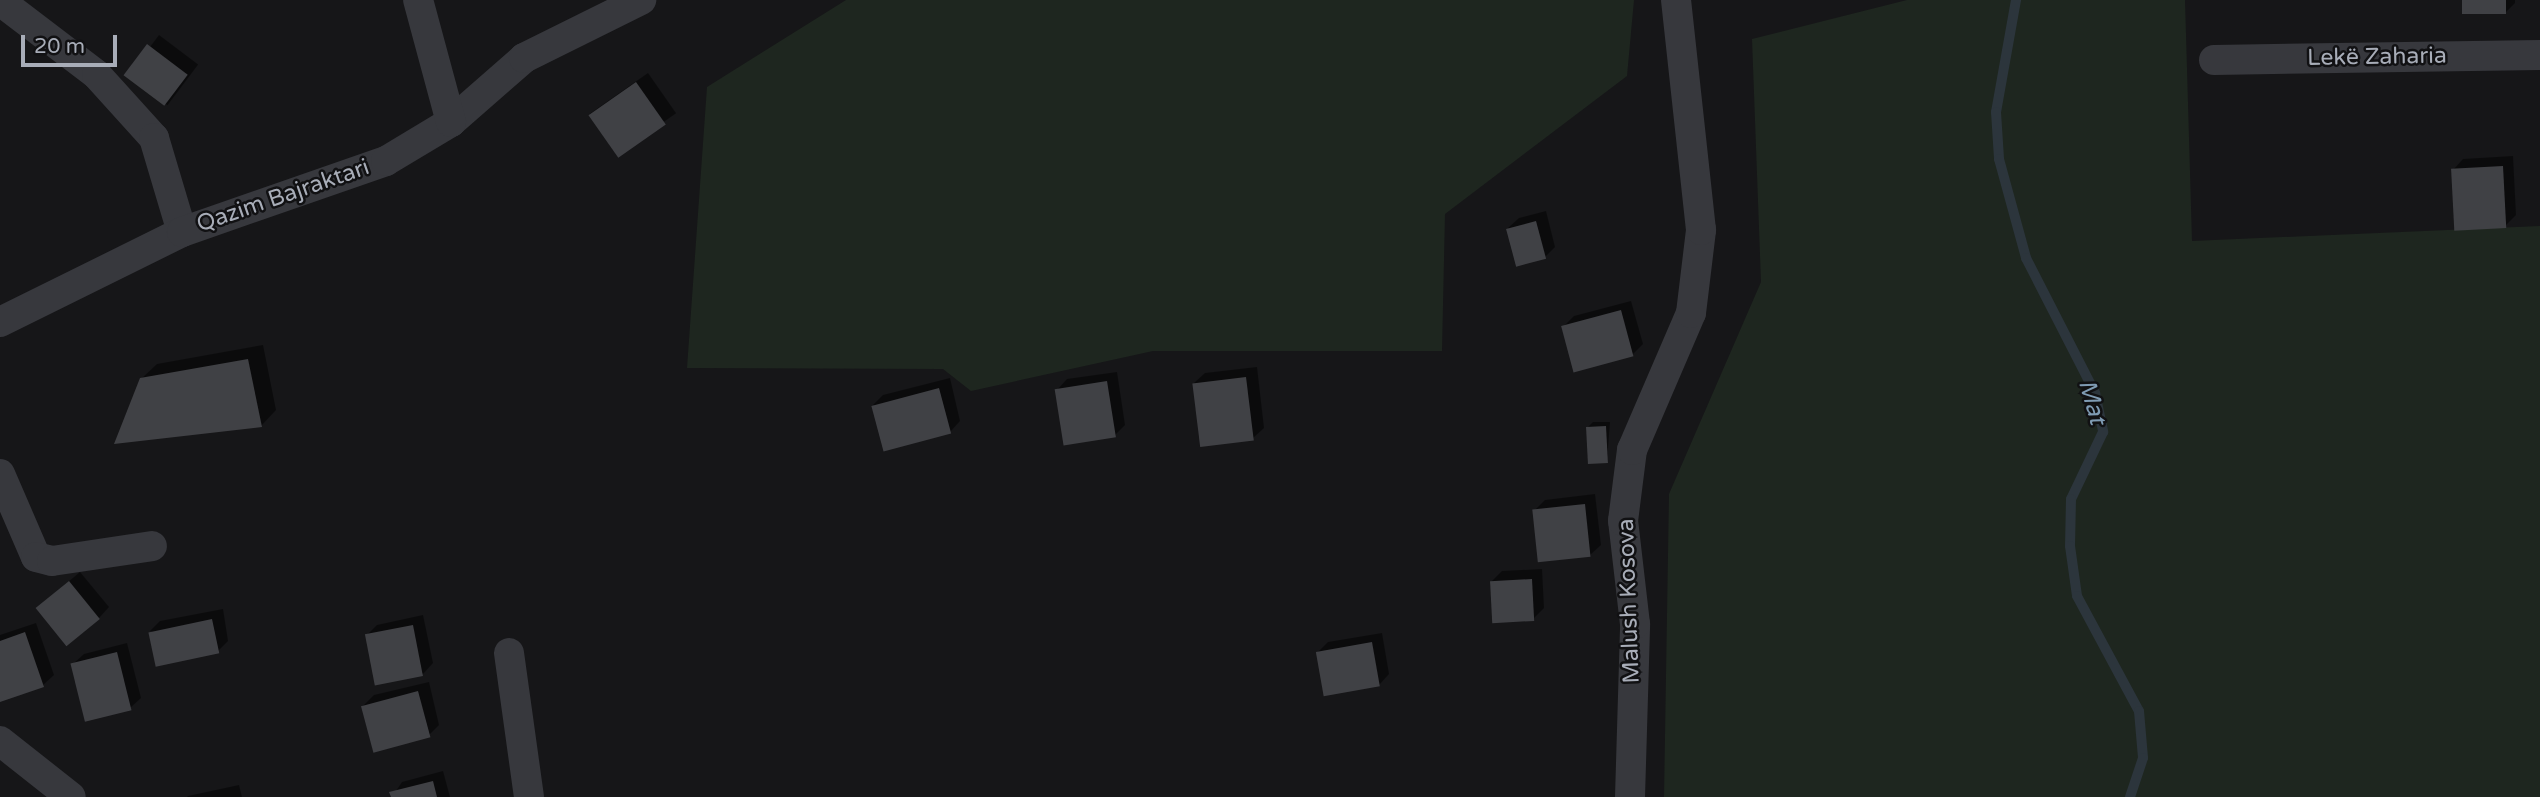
<!DOCTYPE html>
<meta charset="utf-8">
<style>
body{margin:0}
#map{position:relative;width:2540px;height:797px;overflow:hidden;background:#161618;font-family:"Varela Round",sans-serif}
div>[style]{position:absolute}
.green>*{inset:0;background:#1e261f}
.shadow>*{inset:0;background:#0007;transform-origin:0 0}
.stream>*{height:10px;margin:-5px;padding:0 5px;transform-origin:5px;border-radius:5px;background:#2c353c}
.building>*{inset:0;background:#404145;transform-origin:0 0}
.minor>*{height:30px;margin:-15px;padding:0 15px;transform-origin:15px;border-radius:15px;background:#37383d}
span{translate:-50% -50%;white-space:nowrap;text-align:center;line-height:1.15;-webkit-text-stroke:5px #111113;paint-order:stroke}
.street-label{font-size:23px;color:#a8adb8}
.water-label{font-size:24px;color:#7f9bb3;font-style:italic}
.scale{position:absolute;left:21px;top:35px;width:96px;height:32px;box-sizing:border-box;border:4px solid #a8adb8;border-top:0;padding-left:9px;font-size:21px;line-height:24px;white-space:nowrap;color:#a8adb8;-webkit-text-stroke:5px #111113;paint-order:stroke}
</style>
<div id="map">
<div class="green">
<i style="clip-path:polygon(846px 0,1634px 0,1627px 76px,1445px 214px,1442px 351px,1153px 351px,971px 391px,943px 369px,687px 368px,707px 87px)"></i>
<i style="clip-path:polygon(1907px 0,2185px 0,2192px 241px,2540px 226px,2540px 797px,1664px 797px,1669px 494px,1761px 282px,1752px 39px)"></i>
</div>
<div class="shadow">
<i style="clip-path:polygon(2464px 0,2515px 0,2515px 3px,2505px 13px)"></i>
<i style="left:159px;top:35px;width:49px;height:51px;rotate:37deg"></i>
<i style="left:648px;top:73px;width:49px;height:71px;rotate:55deg"></i>
<i style="clip-path:polygon(2513px 156px,2516px 215px,2505px 226px,2453px 170px,2463px 159px)"></i>
<i style="clip-path:polygon(1546px 211px,1555px 247px,1545px 257px,1508px 228px,1519px 218px)"></i>
<i style="clip-path:polygon(1631px 301px,1643px 344px,1632px 355px,1563px 327px,1574px 316px)"></i>
<i style="clip-path:polygon(263px 345px,276px 410px,261px 426px,141px 379px,157px 364px)"></i>
<i style="clip-path:polygon(1257px 367px,1264px 428px,1253px 438px,1194px 383px,1205px 373px)"></i>
<i style="clip-path:polygon(1117px 372px,1125px 425px,1115px 435px,1057px 390px,1067px 379px)"></i>
<i style="clip-path:polygon(950px 378px,960px 421px,950px 432px,873px 405px,883px 395px)"></i>
<i style="clip-path:polygon(1593px 422px,1610px 422px,1607px 461px,1588px 427px)"></i>
<i style="clip-path:polygon(1595px 494px,1601px 545px,1590px 555px,1534px 511px,1545px 500px)"></i>
<i style="clip-path:polygon(1542px 569px,1544px 608px,1533px 619px,1491px 582px,1502px 571px)"></i>
<i style="clip-path:polygon(80px 572px,109px 607px,99px 618px,49px 598px)"></i>
<i style="clip-path:polygon(223px 609px,228px 641px,218px 651px,150px 631px,160px 621px)"></i>
<i style="clip-path:polygon(423px 615px,433px 663px,423px 674px,367px 635px,377px 625px)"></i>
<i style="clip-path:polygon(36px 623px,54px 675px,43px 685px,0 700px,0 635px)"></i>
<i style="clip-path:polygon(1382px 633px,1389px 674px,1379px 685px,1317px 653px,1328px 642px)"></i>
<i style="clip-path:polygon(127px 643px,141px 698px,130px 708px,73px 664px,84px 654px)"></i>
<i style="clip-path:polygon(429px 682px,439px 725px,429px 735px,363px 706px,374px 695px)"></i>
<i style="clip-path:polygon(443px 771px,450px 797px,392px 797px,402px 782px)"></i>
<i style="clip-path:polygon(239px 785px,242px 797px,187px 797px,188px 796px)"></i>
</div>
<div class="stream">
<i style="left:2016px;top:0;width:114px;rotate:100.1deg"></i>
<i style="left:1996px;top:112px;width:47px;rotate:86.3deg"></i>
<i style="left:1999px;top:159px;width:103px;rotate:74.7deg"></i>
<i style="left:2026px;top:258px;width:152px;rotate:62.9deg"></i>
<i style="left:2095px;top:393px;width:40px;rotate:78deg"></i>
<i style="left:2103px;top:432px;width:74px;rotate:115.5deg"></i>
<i style="left:2071px;top:499px;width:47px;rotate:91.2deg"></i>
<i style="left:2070px;top:546px;width:50px;rotate:82deg"></i>
<i style="left:2077px;top:596px;width:131px;rotate:61.7deg"></i>
<i style="left:2139px;top:711px;width:47px;rotate:85.1deg"></i>
<i style="left:2143px;top:758px;width:41px;rotate:108.4deg"></i>
</div>
<div class="building">
<i style="left:2462px;top:0;width:44px;height:14px"></i>
<i style="left:147px;top:44px;width:51px;height:39px;rotate:37deg"></i>
<i style="left:636px;top:82px;width:52px;height:58px;rotate:55deg"></i>
<i style="left:2503px;top:166px;width:62px;height:52px;rotate:87deg"></i>
<i style="left:1536px;top:221px;width:39px;height:31px;rotate:75deg"></i>
<i style="left:1621px;top:310px;width:48px;height:62px;rotate:75deg"></i>
<i style="clip-path:polygon(248px 359px,262px 427px,114px 444px,140px 378px)"></i>
<i style="left:1246px;top:377px;width:64px;height:54px;rotate:83deg"></i>
<i style="left:1107px;top:381px;width:57px;height:53px;rotate:81deg"></i>
<i style="left:939px;top:388px;width:47px;height:70px;rotate:75deg"></i>
<i style="left:1606px;top:426px;width:37px;height:20px;rotate:87deg"></i>
<i style="left:1585px;top:504px;width:53px;height:53px;rotate:84deg"></i>
<i style="left:1532px;top:579px;width:42px;height:42px;rotate:87deg"></i>
<i style="left:69px;top:581px;width:49px;height:43px;rotate:51deg"></i>
<i style="left:212px;top:619px;width:35px;height:65px;rotate:78deg"></i>
<i style="left:413px;top:625px;width:52px;height:49px;rotate:79deg"></i>
<i style="clip-path:polygon(25px 632px,44px 687px,0 702px,0 641px)"></i>
<i style="left:1372px;top:642px;width:45px;height:57px;rotate:80deg"></i>
<i style="left:117px;top:652px;width:60px;height:48px;rotate:76deg"></i>
<i style="left:418px;top:691px;width:48px;height:59px;rotate:75deg"></i>
<i style="clip-path:polygon(433px 781px,437px 797px,391px 797px,389px 792px)"></i>
</div>
<div class="minor">
<i style="left:0;top:1px;width:122px;rotate:37.3deg"></i>
<i style="left:97px;top:75px;width:85px;rotate:47.9deg"></i>
<i style="left:154px;top:138px;width:98px;rotate:73.4deg"></i>
<i style="left:2214px;top:60px;width:326px;rotate:-0.9deg"></i>
<i style="left:451px;top:122px;width:97px;rotate:-41.2deg"></i>
<i style="left:524px;top:58px;width:131px;rotate:-26.4deg"></i>
<i style="left:0;top:322px;width:203px;rotate:-26.3deg"></i>
<i style="left:182px;top:232px;width:216px;rotate:-19.2deg"></i>
<i style="left:386px;top:161px;width:76px;rotate:-31deg"></i>
<i style="left:451px;top:122px;width:126px;rotate:-105.1deg"></i>
<i style="left:0;top:474px;width:90px;rotate:66.6deg"></i>
<i style="left:36px;top:557px;width:16px;rotate:14deg"></i>
<i style="left:52px;top:561px;width:101px;rotate:-8.5deg"></i>
<i style="left:509px;top:653px;width:145px;rotate:82.1deg"></i>
<i style="left:0;top:741px;width:90px;rotate:38.3deg"></i>
<i style="left:1630px;top:797px;width:173px;rotate:-88.3deg"></i>
<i style="left:1635px;top:624px;width:104px;rotate:-96.6deg"></i>
<i style="left:1623px;top:521px;width:72px;rotate:-82.8deg"></i>
<i style="left:1632px;top:450px;width:149px;rotate:-66.7deg"></i>
<i style="left:1691px;top:313px;width:84px;rotate:-83.1deg"></i>
<i style="left:1701px;top:230px;width:231px;rotate:-96.2deg"></i>
</div>
<div class="street-label">
<span style="left:2377px;top:57px;rotate:-1deg">Lekë Zaharia</span>
<span style="left:283px;top:196px;rotate:-19deg">Qazim Bajraktari</span>
<span style="left:1629px;top:601px;rotate:-92deg">Malush Kosova</span>
</div>
<div class="water-label">
<span style="left:2092px;top:402px;rotate:74deg">Mat</span>
</div>
<div class="scale">20 m</div>
</div>
